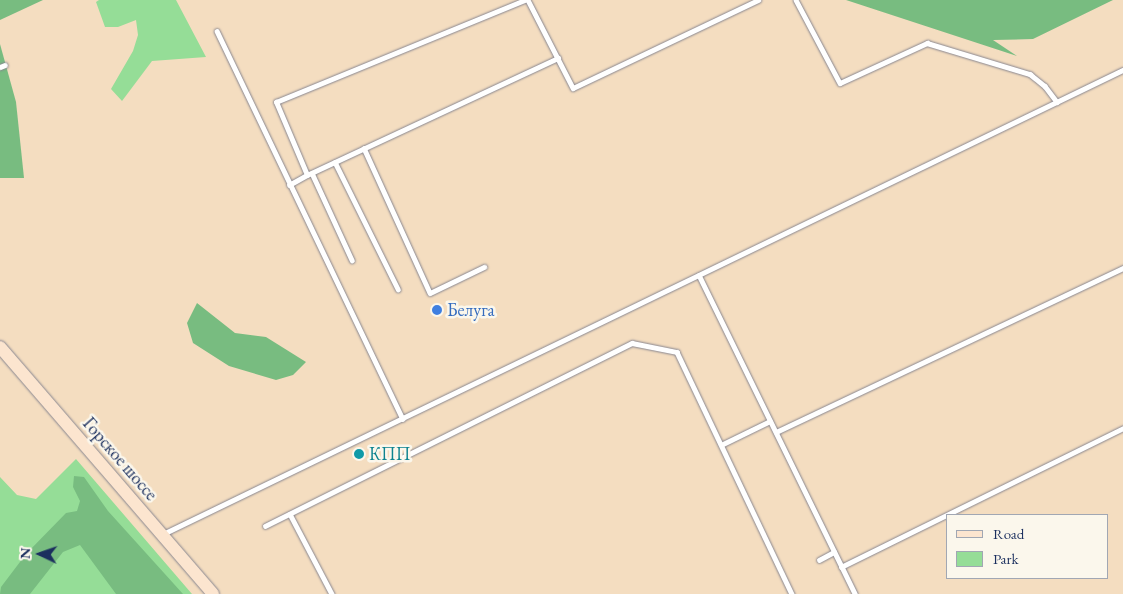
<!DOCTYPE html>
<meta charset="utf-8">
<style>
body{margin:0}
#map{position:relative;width:1123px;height:594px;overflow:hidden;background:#f4ddc0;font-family:"EB Garamond",serif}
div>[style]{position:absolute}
.green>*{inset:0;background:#95dd97}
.forest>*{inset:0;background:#78bc80}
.roads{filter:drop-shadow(0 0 1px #88868f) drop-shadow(0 0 1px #88868f)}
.service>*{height:4.5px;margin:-2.25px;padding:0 2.25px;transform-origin:2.25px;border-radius:2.25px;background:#fff}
.secondary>*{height:12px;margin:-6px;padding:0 6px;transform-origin:6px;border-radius:6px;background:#fce5cf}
.dots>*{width:14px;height:14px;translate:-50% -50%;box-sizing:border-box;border:2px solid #fbf7ec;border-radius:50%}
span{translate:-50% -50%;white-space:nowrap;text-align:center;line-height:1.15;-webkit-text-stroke:5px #fbf7ec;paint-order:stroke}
.shop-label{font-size:18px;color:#366cbe}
.left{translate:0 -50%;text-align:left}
.culture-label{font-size:18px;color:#0d838f}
.street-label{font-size:18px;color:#1b2f5e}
.legend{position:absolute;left:946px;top:514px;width:162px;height:65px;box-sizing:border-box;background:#fbf7ec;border:1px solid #a1a7b3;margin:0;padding:6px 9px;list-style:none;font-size:15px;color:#1b2f5e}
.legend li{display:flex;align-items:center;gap:10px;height:25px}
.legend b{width:25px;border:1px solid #a1a7b3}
.north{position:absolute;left:15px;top:529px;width:50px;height:50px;-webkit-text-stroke:4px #fbf7ec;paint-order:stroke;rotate:273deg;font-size:14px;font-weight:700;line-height:20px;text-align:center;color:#1b2f5e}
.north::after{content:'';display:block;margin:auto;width:18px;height:22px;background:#1b2f5e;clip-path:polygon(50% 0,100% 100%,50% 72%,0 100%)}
</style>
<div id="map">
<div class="green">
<i style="clip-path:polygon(99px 0,176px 0,206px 57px,152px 61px,122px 101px,111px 89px,133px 51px,138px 35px,136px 20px,118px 27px,105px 27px,96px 2px)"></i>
<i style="clip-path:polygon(76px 459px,192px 594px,0 594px,0 477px,17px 495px,36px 499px)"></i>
</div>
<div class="forest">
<i style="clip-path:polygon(0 0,43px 0,0 20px)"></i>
<i style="clip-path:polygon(846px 0,1113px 0,1033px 39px,993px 40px,1017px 56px)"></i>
<i style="clip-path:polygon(0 44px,16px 102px,24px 178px,0 178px)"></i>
<i style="clip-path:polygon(197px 303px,235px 333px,266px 337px,306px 362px,293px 375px,276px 380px,229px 366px,193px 343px,187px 323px)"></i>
<i style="clip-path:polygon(74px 476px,84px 477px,108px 511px,183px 594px,116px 594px,80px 545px,63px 552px,30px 594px,0 594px,1px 587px,26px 554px,66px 513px,77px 511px,80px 501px,73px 487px)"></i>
</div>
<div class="roads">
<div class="service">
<i style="left:528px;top:0;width:99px;rotate:62.9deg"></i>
<i style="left:573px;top:88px;width:205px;rotate:-25.4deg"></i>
<i style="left:796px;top:0;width:94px;rotate:62.1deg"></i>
<i style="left:840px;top:83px;width:96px;rotate:-24.7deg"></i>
<i style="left:927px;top:43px;width:108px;rotate:16.8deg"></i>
<i style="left:1030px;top:74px;width:19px;rotate:39deg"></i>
<i style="left:1045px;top:86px;width:20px;rotate:53deg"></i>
<i style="left:217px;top:31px;width:430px;rotate:64.4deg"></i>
<i style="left:0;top:67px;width:5px;rotate:-22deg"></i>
<i style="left:364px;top:148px;width:159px;rotate:65.5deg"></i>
<i style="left:430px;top:293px;width:60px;rotate:-25.7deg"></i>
<i style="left:335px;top:162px;width:142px;rotate:63.6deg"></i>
<i style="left:312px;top:173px;width:96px;rotate:65.3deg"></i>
<i style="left:307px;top:175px;width:277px;rotate:-25deg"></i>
<i style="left:289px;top:185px;width:21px;rotate:-29deg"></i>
<i style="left:307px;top:175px;width:79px;rotate:-113deg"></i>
<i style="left:276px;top:102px;width:269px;rotate:-22.3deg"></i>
<i style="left:699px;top:275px;width:355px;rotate:63.9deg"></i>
<i style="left:776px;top:432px;width:384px;rotate:-25.3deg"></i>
<i style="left:723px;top:444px;width:52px;rotate:-26.1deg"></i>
<i style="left:290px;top:514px;width:90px;rotate:62.3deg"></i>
<i style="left:265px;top:526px;width:410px;rotate:-26.5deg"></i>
<i style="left:632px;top:343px;width:46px;rotate:11.3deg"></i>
<i style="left:677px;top:352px;width:268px;rotate:64.6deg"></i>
<i style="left:163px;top:534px;width:1066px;rotate:-25.8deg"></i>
<i style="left:819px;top:560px;width:17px;rotate:-28deg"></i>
<i style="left:841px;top:567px;width:314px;rotate:-26.2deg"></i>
</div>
<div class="secondary">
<i style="left:0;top:347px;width:326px;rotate:49.2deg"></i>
</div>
</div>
<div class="dots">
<i style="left:437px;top:310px;background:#3f7fe0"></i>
<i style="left:359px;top:454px;background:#0f9aa8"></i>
</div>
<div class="shop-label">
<span class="left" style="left:447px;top:310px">Белуга</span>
</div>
<div class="culture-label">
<span class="left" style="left:369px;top:454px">КПП</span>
</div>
<div class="street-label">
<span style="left:120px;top:459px;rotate:49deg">Горское шоссе</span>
</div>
<ul class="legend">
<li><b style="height:6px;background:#fce5cf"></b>Road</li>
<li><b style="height:14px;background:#95dd97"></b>Park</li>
</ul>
<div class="north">N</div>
</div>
